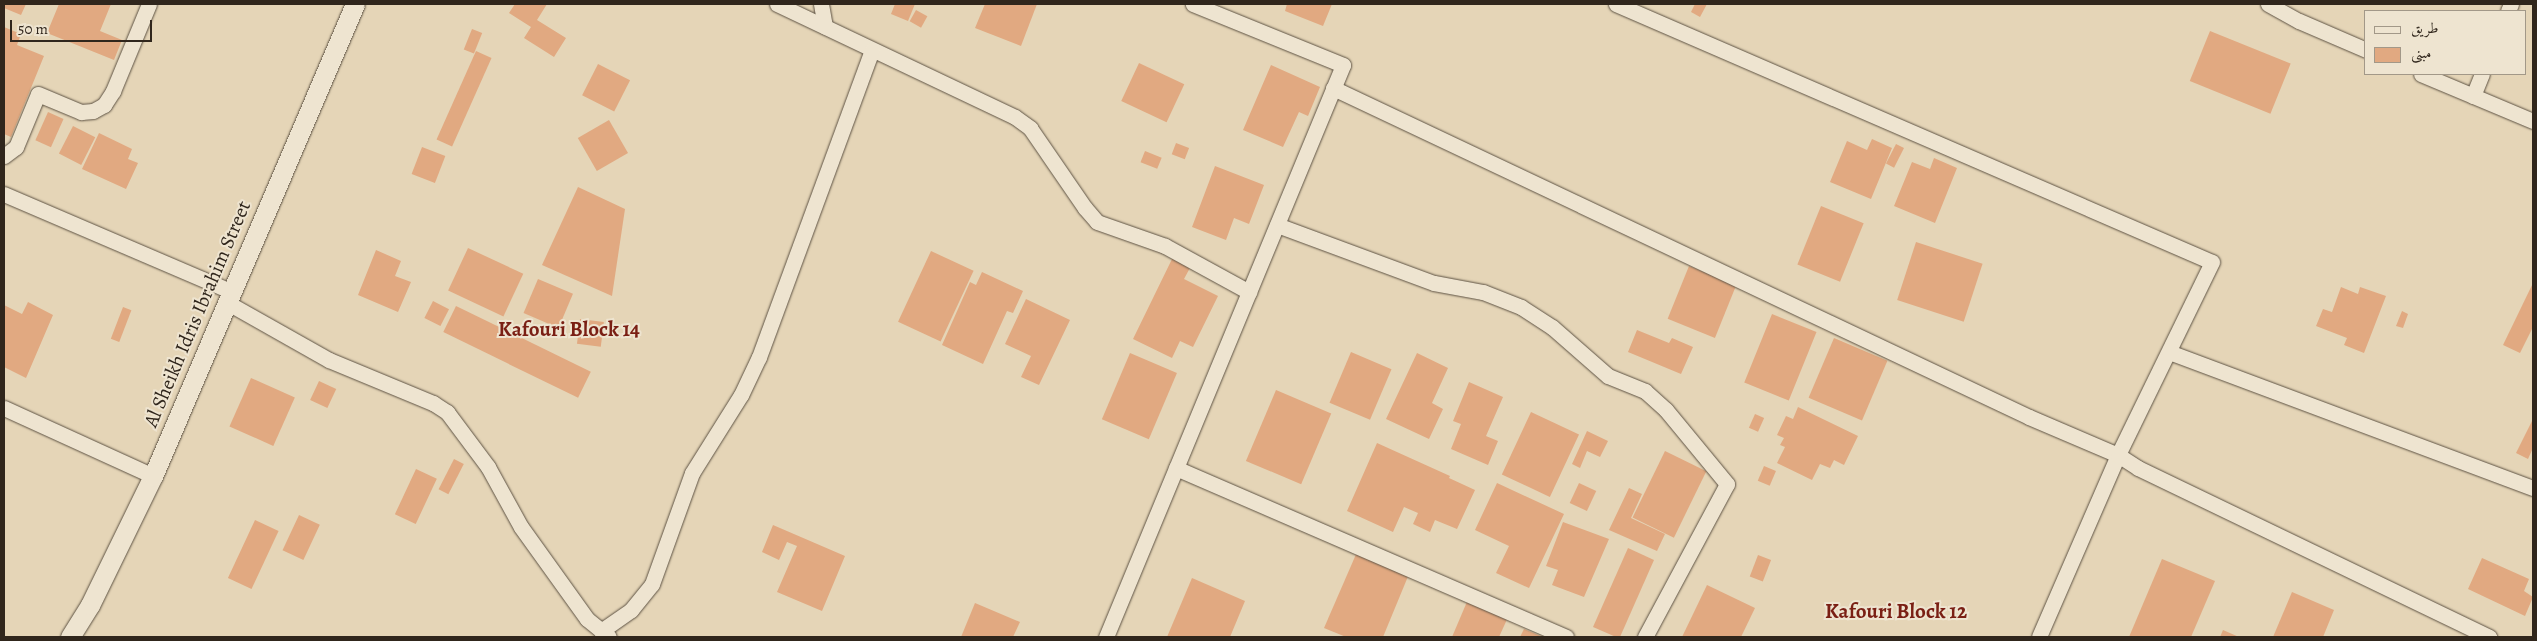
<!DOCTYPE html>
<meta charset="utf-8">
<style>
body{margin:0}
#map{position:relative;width:2537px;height:641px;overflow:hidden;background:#e5d5b7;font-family:Alegreya,Amiri,serif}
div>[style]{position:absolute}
.building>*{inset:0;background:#e1a981;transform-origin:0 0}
.roads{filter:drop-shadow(0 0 1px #5d5243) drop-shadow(0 0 1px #5d5243)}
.minor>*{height:15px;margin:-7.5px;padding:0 7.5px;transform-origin:7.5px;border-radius:7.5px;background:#eee4d0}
.tertiary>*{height:19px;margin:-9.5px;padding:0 9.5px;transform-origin:9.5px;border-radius:9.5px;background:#eee4d0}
span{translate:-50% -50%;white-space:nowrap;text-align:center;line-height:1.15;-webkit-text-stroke:4px #eee4d0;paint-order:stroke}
.street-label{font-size:20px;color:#30261c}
.neighbourhood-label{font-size:21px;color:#7a1f14;font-weight:700}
.frame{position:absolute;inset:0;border:5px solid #30261c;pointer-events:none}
.legend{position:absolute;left:2364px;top:10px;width:162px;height:65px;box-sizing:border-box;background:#eee4d0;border:1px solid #a29888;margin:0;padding:6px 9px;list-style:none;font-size:15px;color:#30261c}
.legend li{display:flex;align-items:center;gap:10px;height:25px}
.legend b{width:25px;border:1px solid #a29888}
.scale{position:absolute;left:10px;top:20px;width:142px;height:22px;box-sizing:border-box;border:2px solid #30261c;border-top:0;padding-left:6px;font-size:15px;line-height:18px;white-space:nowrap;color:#30261c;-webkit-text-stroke:4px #eee4d0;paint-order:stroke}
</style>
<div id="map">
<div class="building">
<i style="clip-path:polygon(4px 4px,26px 4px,21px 15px,4px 8px)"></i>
<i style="clip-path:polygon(59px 4px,111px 4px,100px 31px,122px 40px,114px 60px,47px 33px)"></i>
<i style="clip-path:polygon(515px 4px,547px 4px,537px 20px,566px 38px,554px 57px,524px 38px,531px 27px,509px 13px)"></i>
<i style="clip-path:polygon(895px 4px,915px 4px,908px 21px,891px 14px)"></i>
<i style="clip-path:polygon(985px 4px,1037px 4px,1021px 46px,975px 28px)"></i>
<i style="clip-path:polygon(1287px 4px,1332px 4px,1323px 26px,1285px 11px)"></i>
<i style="clip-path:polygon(1695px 4px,1707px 4px,1700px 17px,1691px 12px)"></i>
<i style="left:916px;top:10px;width:13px;height:13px;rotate:29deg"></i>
<i style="clip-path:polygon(4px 27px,21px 34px,17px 45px,44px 56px,11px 137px,4px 134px)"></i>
<i style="left:472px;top:29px;width:11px;height:22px;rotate:22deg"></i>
<i style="left:2210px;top:31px;width:87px;height:54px;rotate:22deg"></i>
<i style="left:476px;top:51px;width:17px;height:97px;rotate:24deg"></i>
<i style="left:1139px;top:63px;width:50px;height:42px;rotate:25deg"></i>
<i style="left:598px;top:64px;width:36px;height:35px;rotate:27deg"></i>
<i style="clip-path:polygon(1271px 65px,1320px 87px,1308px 116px,1299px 112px,1283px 147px,1243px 130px)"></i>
<i style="left:48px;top:112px;width:17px;height:31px;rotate:24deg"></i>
<i style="left:609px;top:120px;width:38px;height:36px;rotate:60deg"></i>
<i style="left:73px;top:126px;width:25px;height:31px;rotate:27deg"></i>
<i style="clip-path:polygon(99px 133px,132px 149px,128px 159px,138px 163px,126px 189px,82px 169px)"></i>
<i style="clip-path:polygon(1872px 139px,1892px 148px,1871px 199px,1830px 182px,1847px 141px,1867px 150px)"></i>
<i style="left:1176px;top:143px;width:14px;height:12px;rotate:21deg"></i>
<i style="left:1896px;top:144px;width:9px;height:22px;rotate:27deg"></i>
<i style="left:422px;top:147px;width:25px;height:29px;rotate:21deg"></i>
<i style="left:1145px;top:151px;width:18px;height:12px;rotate:22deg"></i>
<i style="clip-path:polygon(1934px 158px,1957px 168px,1935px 223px,1894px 206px,1912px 162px,1930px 169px)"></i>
<i style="clip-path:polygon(1215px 166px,1264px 185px,1249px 224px,1234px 218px,1226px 240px,1192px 227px)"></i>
<i style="clip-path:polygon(578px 187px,625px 209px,612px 296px,542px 265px)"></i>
<i style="left:1821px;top:206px;width:46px;height:63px;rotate:22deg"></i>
<i style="left:1916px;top:242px;width:70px;height:61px;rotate:18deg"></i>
<i style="left:468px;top:248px;width:61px;height:47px;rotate:25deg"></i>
<i style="clip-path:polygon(376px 250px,401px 261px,395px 276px,411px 282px,398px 312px,358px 295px)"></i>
<i style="left:931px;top:251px;width:47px;height:78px;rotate:25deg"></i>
<i style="clip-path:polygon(1173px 257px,1191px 266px,1184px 279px,1218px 296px,1193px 347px,1180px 341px,1172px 358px,1133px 339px)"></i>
<i style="left:1689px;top:266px;width:51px;height:57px;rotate:22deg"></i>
<i style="clip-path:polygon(982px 272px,1023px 291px,1013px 313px,1007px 311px,983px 364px,942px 345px,970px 282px,976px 285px)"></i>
<i style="left:538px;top:279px;width:38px;height:37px;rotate:23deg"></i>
<i style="clip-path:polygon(2533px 283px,2533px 327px,2520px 353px,2503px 345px)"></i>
<i style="clip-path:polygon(2341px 287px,2358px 294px,2360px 287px,2386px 296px,2364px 353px,2344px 345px,2347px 338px,2316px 326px,2323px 309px,2332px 312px)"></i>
<i style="clip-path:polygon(1026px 299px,1070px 320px,1039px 385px,1021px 377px,1031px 356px,1005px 344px)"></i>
<i style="left:433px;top:301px;width:18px;height:19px;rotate:27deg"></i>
<i style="clip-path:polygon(28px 302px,53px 315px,26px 378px,4px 367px,4px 305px,22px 314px)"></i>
<i style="left:456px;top:306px;width:150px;height:29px;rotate:26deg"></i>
<i style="left:123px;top:307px;width:9px;height:34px;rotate:21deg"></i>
<i style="clip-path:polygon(2402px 311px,2408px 314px,2403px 328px,2396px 326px)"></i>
<i style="left:1772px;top:314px;width:48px;height:74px;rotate:22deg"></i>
<i style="left:580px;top:319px;width:24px;height:25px;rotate:7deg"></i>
<i style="clip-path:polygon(1637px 330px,1669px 343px,1672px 338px,1693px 347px,1681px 374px,1628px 352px)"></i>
<i style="left:1834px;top:338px;width:58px;height:65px;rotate:23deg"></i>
<i style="left:1351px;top:352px;width:44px;height:55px;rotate:23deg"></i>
<i style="left:1130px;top:353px;width:51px;height:72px;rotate:23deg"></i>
<i style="clip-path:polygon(1417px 353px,1448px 368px,1432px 403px,1443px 409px,1429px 439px,1386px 419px)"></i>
<i style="left:251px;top:378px;width:48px;height:53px;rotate:24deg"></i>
<i style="left:319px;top:381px;width:19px;height:21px;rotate:25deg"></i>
<i style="clip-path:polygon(1469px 382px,1503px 397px,1486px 436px,1498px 441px,1488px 465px,1451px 449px,1461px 424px,1453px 421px)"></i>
<i style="left:1276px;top:390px;width:60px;height:77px;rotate:23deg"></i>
<i style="clip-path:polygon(1798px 407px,1858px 436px,1844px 465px,1834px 460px,1830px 468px,1820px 464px,1812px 480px,1777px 463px,1785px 447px,1780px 445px,1784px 438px,1777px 435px,1786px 416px,1793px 419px)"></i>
<i style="left:1531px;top:412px;width:53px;height:69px;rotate:25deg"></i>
<i style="left:1755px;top:414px;width:10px;height:15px;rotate:24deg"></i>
<i style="clip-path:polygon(2533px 419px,2533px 448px,2528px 459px,2516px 453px)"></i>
<i style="clip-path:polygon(1587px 431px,1608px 441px,1600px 457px,1587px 451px,1580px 468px,1572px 464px)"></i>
<i style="clip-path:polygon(1377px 443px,1450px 476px,1449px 478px,1475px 490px,1457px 529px,1435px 520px,1430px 532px,1413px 524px,1418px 513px,1404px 507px,1393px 532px,1347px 511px)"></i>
<i style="left:1665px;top:451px;width:46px;height:74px;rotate:26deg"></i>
<i style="left:454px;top:459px;width:11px;height:34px;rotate:27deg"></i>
<i style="left:1764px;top:466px;width:13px;height:16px;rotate:23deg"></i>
<i style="left:416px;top:469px;width:23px;height:50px;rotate:25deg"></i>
<i style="clip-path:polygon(1497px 483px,1564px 514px,1529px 588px,1496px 573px,1509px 546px,1475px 530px)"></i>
<i style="left:1579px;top:483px;width:19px;height:22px;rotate:25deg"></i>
<i style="clip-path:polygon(1629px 488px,1642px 494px,1631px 518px,1665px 534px,1657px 551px,1609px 530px)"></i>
<i style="left:299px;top:515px;width:23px;height:39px;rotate:25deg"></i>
<i style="left:255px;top:520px;width:26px;height:64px;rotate:25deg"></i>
<i style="clip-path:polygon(1563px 522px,1609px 539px,1584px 597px,1552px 585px,1558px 570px,1546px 566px)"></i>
<i style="clip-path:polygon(773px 525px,845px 556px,822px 611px,777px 592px,797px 546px,787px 542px,779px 560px,762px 552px)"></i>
<i style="clip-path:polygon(1628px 548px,1654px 560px,1620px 637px,1616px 637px,1593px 627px)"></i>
<i style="clip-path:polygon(1357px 552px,1409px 574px,1383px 637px,1346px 637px,1324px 628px)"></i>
<i style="left:1758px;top:555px;width:14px;height:23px;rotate:21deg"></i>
<i style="clip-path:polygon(2482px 558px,2529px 579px,2524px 591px,2533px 597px,2525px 616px,2468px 589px)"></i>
<i style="clip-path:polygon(2162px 559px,2215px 581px,2191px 637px,2129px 637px)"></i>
<i style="clip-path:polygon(1192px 578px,1245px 601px,1230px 637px,1167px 637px)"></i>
<i style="clip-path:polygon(1707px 585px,1755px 608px,1741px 637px,1682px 637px)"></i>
<i style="clip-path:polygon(2292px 592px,2334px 610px,2323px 637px,2273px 637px)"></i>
<i style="clip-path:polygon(1469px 597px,1509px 615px,1499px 637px,1452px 637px)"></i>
<i style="clip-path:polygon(975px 603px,1020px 622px,1013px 637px,961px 637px)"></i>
<i style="clip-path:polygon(1524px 629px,1543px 637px,1520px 637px)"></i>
<i style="clip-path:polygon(2223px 630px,2239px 637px,2220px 637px)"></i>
</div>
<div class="roads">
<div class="minor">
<i style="left:777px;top:4px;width:263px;rotate:25.4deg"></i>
<i style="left:1015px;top:117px;width:19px;rotate:36deg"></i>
<i style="left:1030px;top:128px;width:97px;rotate:55.5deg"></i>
<i style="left:1085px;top:208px;width:18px;rotate:49deg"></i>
<i style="left:1097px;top:222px;width:72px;rotate:19.4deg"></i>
<i style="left:1165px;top:246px;width:96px;rotate:28.7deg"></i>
<i style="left:821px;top:4px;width:23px;rotate:80deg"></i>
<i style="left:1616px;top:4px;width:649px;rotate:23.41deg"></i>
<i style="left:2212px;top:262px;width:215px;rotate:116deg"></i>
<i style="left:2118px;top:455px;width:198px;rotate:113.5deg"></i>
<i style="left:2268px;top:4px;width:35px;rotate:29deg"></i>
<i style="left:2299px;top:21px;width:73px;rotate:23.4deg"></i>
<i style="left:2508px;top:11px;width:8px;rotate:-67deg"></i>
<i style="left:2421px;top:74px;width:121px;rotate:22.8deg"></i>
<i style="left:1333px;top:88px;width:770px;rotate:25.3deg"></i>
<i style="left:2029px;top:417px;width:97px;rotate:23.1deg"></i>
<i style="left:2118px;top:455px;width:24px;rotate:33deg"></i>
<i style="left:2138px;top:468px;width:390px;rotate:25.7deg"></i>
<i style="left:2473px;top:96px;width:24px;rotate:-68deg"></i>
<i style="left:4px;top:156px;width:15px;rotate:-37deg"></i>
<i style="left:16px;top:147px;width:57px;rotate:-67.5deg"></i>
<i style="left:38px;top:94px;width:47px;rotate:22.7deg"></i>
<i style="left:81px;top:112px;width:12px;rotate:-5deg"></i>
<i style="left:93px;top:111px;width:13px;rotate:-29deg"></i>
<i style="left:104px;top:105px;width:17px;rotate:-57deg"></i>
<i style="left:113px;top:91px;width:94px;rotate:-67.5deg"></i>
<i style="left:4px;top:194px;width:246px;rotate:23.2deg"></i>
<i style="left:1277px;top:225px;width:167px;rotate:20.3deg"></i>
<i style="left:1434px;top:283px;width:50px;rotate:10.4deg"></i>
<i style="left:1483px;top:292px;width:41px;rotate:21.5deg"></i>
<i style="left:1521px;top:307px;width:37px;rotate:33deg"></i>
<i style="left:1552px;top:327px;width:74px;rotate:41.2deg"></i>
<i style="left:1608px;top:376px;width:40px;rotate:22deg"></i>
<i style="left:1645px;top:391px;width:28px;rotate:42deg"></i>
<i style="left:1666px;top:410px;width:96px;rotate:50.5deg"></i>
<i style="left:1727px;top:484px;width:174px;rotate:118.2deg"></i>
<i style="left:226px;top:302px;width:118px;rotate:29.4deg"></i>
<i style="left:329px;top:360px;width:113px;rotate:22.5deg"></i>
<i style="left:433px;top:403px;width:17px;rotate:33deg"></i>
<i style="left:447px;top:412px;width:69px;rotate:53.3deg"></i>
<i style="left:488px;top:467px;width:68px;rotate:61.2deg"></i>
<i style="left:521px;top:527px;width:113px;rotate:54.3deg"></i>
<i style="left:587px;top:619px;width:28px;rotate:39deg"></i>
<i style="left:2169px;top:352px;width:389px;rotate:20.5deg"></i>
<i style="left:4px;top:408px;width:164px;rotate:24.5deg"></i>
<i style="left:1176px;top:468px;width:425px;rotate:23.4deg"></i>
<i style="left:601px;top:631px;width:37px;rotate:-35deg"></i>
<i style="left:631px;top:610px;width:33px;rotate:-51deg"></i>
<i style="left:652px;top:584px;width:118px;rotate:-70.2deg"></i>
<i style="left:692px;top:473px;width:92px;rotate:-57.9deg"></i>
<i style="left:741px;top:395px;width:42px;rotate:-64.7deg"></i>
<i style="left:759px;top:357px;width:327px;rotate:-69.8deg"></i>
<i style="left:1106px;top:637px;width:619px;rotate:-67.49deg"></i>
<i style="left:1343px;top:65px;width:162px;rotate:-157.9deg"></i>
</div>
<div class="tertiary">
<i style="left:70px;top:637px;width:38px;rotate:-58deg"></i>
<i style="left:90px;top:605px;width:144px;rotate:-64deg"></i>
<i style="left:153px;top:476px;width:513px;rotate:-66.83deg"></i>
</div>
</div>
<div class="street-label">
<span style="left:197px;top:314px;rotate:-67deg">Al Sheikh Idris Ibrahim Street</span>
</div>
<div class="neighbourhood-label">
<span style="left:569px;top:329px">Kafouri Block 14</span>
<span style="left:1896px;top:611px">Kafouri Block 12</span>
</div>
<div class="frame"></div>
<ul class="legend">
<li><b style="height:6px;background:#eee4d0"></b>طريق</li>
<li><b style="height:14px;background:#e1a981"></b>مبنى</li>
</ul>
<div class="scale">50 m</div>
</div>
